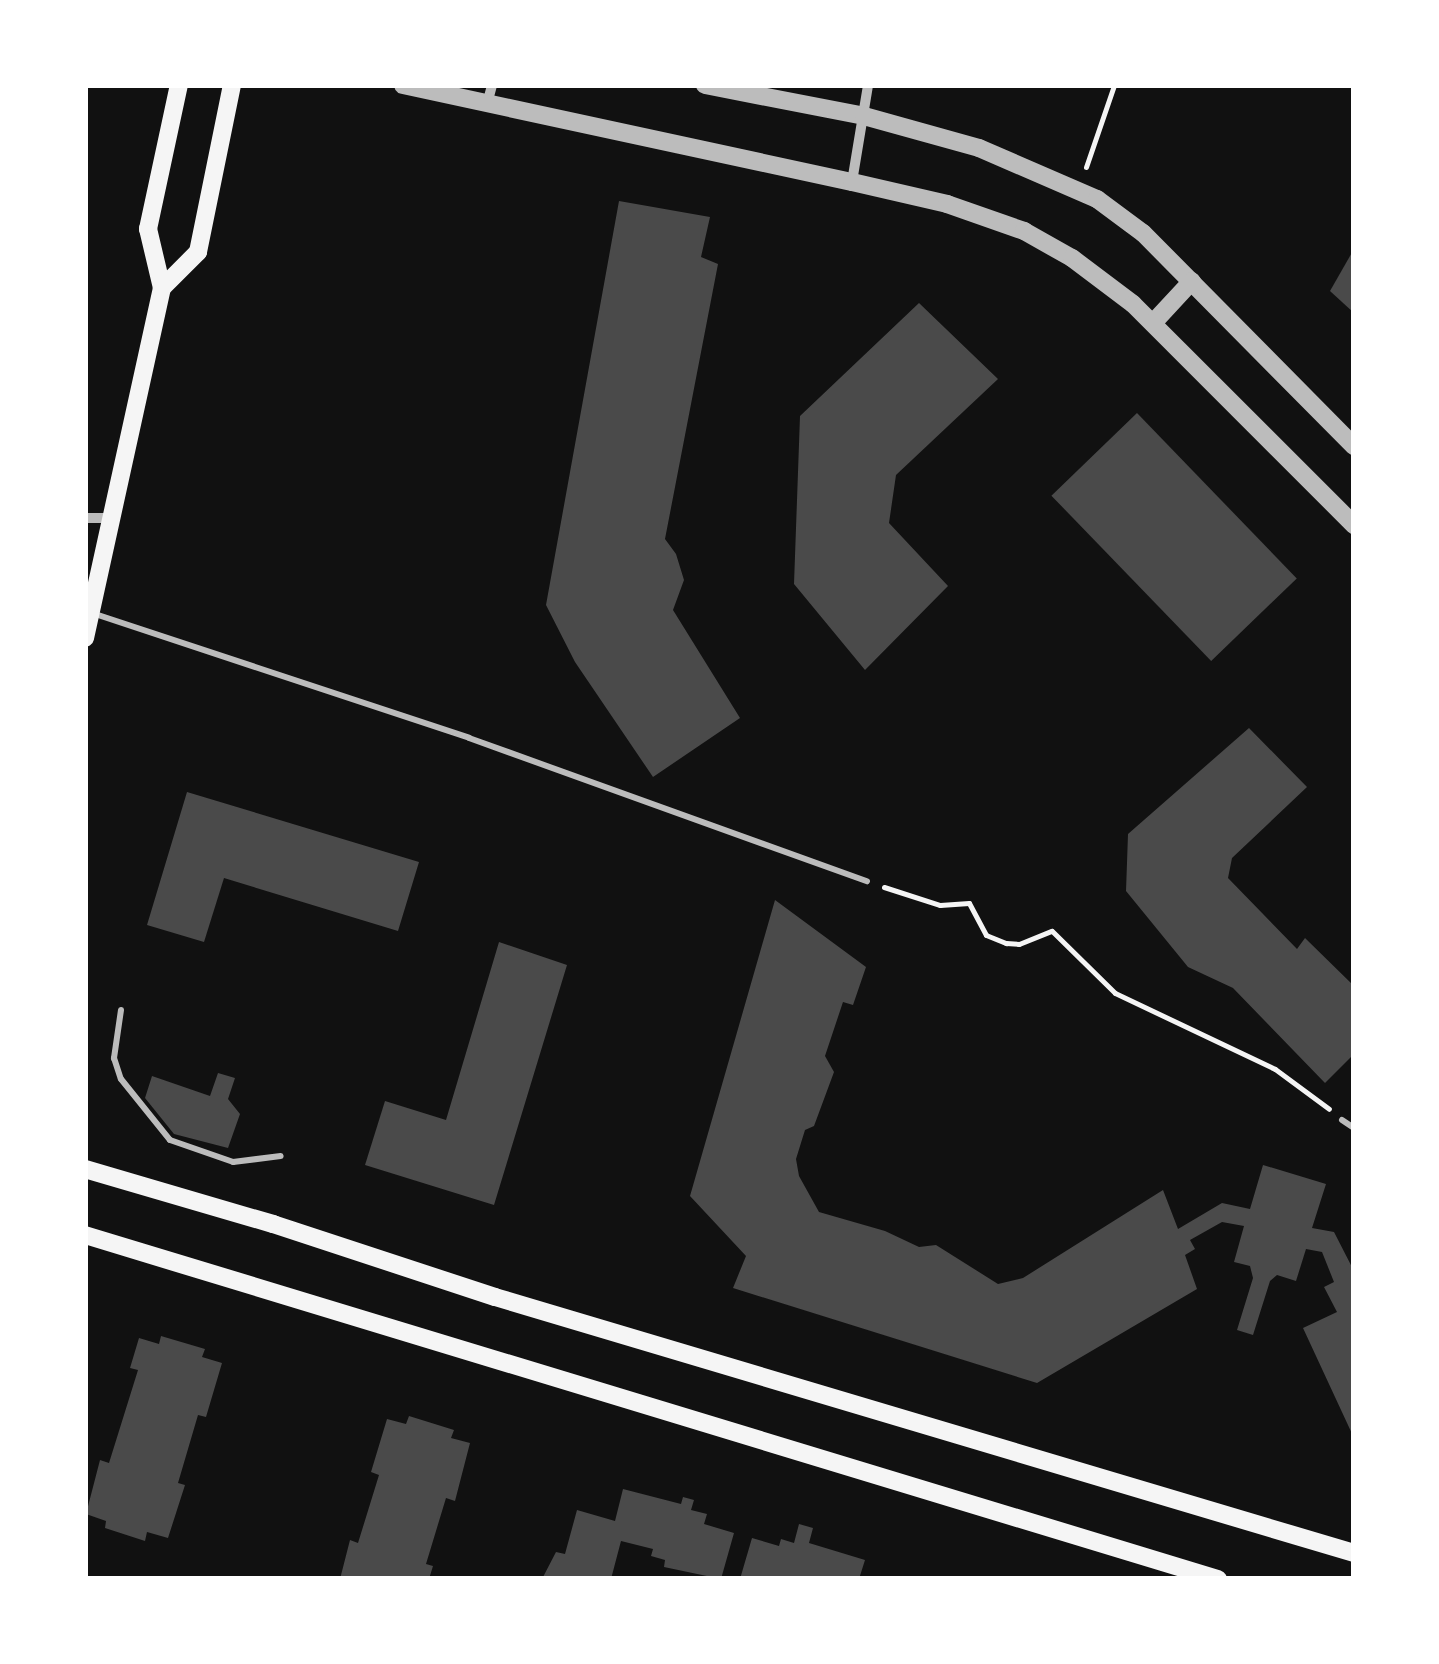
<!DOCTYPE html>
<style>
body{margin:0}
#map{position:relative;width:1439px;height:1664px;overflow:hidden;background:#111;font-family:Quicksand,sans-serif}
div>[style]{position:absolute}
.building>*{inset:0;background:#4a4a4a;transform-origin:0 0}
.path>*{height:5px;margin:-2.5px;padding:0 2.5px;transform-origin:2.5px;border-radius:2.5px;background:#f5f5f5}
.service>*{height:6px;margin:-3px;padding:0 3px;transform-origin:3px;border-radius:3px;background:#bcbcbc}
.minor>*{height:10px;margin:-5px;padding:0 5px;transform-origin:5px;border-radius:5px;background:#bcbcbc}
.tertiary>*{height:18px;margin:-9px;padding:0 9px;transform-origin:9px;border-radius:9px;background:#bcbcbc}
.secondary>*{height:18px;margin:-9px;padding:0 9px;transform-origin:9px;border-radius:9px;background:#f5f5f5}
span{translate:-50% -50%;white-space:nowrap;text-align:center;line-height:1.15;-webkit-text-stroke:10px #fff;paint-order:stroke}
.frame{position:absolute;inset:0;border:88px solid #fff;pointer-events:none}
</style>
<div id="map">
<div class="building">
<i style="clip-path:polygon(619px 201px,710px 217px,701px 257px,718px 264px,665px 539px,676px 554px,684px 580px,673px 610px,740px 718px,653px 777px,575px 662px,546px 605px)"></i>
<i style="clip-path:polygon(1354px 249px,1354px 313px,1330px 291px)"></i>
<i style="clip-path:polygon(919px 303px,998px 379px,896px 475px,889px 523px,948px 586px,865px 670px,794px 584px,800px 416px)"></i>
<i style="left:1137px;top:413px;width:230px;height:119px;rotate:46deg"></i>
<i style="clip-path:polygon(1249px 728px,1307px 787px,1232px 858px,1228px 878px,1297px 949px,1305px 938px,1354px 986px,1354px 1054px,1325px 1083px,1233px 988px,1188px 967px,1126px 891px,1128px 834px)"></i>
<i style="clip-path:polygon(187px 792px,419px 862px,398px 931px,224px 878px,204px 942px,147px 925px)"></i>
<i style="clip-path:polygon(775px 900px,866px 967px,853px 1005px,843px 1002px,825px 1056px,834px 1072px,814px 1126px,805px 1130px,796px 1159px,799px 1176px,819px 1212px,885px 1231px,919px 1247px,936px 1245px,998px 1284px,1023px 1278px,1163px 1190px,1178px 1229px,1222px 1203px,1250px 1209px,1263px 1165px,1326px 1184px,1312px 1228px,1334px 1232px,1354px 1271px,1354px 1438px,1303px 1328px,1337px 1312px,1324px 1287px,1334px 1282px,1322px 1252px,1306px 1249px,1296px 1281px,1277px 1275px,1270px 1281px,1253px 1335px,1237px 1330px,1253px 1278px,1250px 1266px,1234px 1262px,1244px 1226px,1222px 1222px,1190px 1240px,1195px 1249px,1185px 1255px,1197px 1289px,1037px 1383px,733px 1288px,746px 1256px,690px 1196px)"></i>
<i style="clip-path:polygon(499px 942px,567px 965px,494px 1205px,365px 1165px,385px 1101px,446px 1120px)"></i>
<i style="clip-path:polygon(218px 1073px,235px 1078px,228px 1099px,240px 1114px,228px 1148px,174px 1134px,145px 1098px,152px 1076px,210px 1096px)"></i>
<i style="clip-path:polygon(161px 1336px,205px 1349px,202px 1357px,222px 1363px,206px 1417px,198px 1415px,178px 1483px,185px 1485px,168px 1538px,147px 1532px,145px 1541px,105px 1528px,106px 1521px,86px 1514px,100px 1460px,109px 1463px,138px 1370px,130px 1368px,139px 1338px,159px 1344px)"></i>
<i style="clip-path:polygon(409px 1416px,454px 1430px,451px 1438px,470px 1443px,455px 1501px,446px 1498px,426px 1564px,433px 1566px,429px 1579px,340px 1579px,350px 1540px,358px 1543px,379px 1475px,371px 1472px,387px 1419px,406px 1424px)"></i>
<i style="clip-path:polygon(623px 1489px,681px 1504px,683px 1497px,694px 1500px,691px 1510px,707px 1514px,704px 1524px,734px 1533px,721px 1579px,664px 1567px,665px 1560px,651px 1556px,653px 1549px,621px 1541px,611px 1579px,542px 1579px,556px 1552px,565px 1554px,577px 1510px,615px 1521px)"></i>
<i style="clip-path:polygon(799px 1524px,813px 1528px,809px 1543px,865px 1560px,859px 1579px,740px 1579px,752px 1538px,779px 1546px,781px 1539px,794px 1543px)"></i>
</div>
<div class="path">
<i style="left:1086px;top:167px;width:87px;rotate:-71.1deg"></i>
<i style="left:884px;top:887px;width:59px;rotate:17.8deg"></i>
<i style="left:940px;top:905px;width:29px;rotate:-4deg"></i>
<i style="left:969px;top:903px;width:36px;rotate:62deg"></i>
<i style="left:986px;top:935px;width:22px;rotate:22deg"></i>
<i style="left:1006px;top:943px;width:13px;rotate:4deg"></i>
<i style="left:1019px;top:944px;width:35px;rotate:-22deg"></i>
<i style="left:1052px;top:931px;width:88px;rotate:44.5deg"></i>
<i style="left:1115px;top:993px;width:177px;rotate:25.4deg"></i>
<i style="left:1275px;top:1069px;width:67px;rotate:36.5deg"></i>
</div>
<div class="service">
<i style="left:92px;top:613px;width:397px;rotate:18.3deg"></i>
<i style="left:469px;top:738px;width:423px;rotate:19.8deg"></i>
<i style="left:121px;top:1010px;width:49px;rotate:98.3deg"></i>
<i style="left:114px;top:1058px;width:22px;rotate:72deg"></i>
<i style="left:121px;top:1079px;width:78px;rotate:51.2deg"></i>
<i style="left:170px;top:1140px;width:67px;rotate:19.2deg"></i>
<i style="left:233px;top:1162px;width:48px;rotate:-7.1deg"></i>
<i style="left:1342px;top:1120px;width:14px;rotate:34deg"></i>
</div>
<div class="minor">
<i style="left:487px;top:104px;width:20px;rotate:-75deg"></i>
<i style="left:852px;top:182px;width:98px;rotate:-80.6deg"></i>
<i style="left:85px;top:518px;width:26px"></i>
</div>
<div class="tertiary">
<i style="left:403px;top:85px;width:459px;rotate:12.2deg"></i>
<i style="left:852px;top:182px;width:98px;rotate:13deg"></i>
<i style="left:947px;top:204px;width:82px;rotate:19.3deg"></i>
<i style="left:1024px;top:231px;width:55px;rotate:29.4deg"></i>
<i style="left:1072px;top:258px;width:76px;rotate:37deg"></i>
<i style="left:1133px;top:304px;width:313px;rotate:45deg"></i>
<i style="left:705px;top:85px;width:162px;rotate:11deg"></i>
<i style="left:864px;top:116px;width:119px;rotate:15.5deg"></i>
<i style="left:979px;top:148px;width:129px;rotate:23.4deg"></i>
<i style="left:1097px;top:199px;width:57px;rotate:36.5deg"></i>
<i style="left:1143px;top:233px;width:300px;rotate:45.3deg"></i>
<i style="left:1153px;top:323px;width:57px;rotate:-47.1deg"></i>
</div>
<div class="secondary">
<i style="left:162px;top:288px;width:51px;rotate:-45deg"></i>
<i style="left:198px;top:252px;width:170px;rotate:-78.5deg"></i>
<i style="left:85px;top:638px;width:358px;rotate:-77.6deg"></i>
<i style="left:162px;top:288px;width:61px;rotate:-103.3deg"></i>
<i style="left:148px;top:229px;width:147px;rotate:-77.9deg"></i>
<i style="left:85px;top:1169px;width:196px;rotate:16.3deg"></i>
<i style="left:273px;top:1224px;width:234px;rotate:18.2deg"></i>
<i style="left:495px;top:1297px;width:896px;rotate:16.6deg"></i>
<i style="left:85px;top:1235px;width:1184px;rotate:16.89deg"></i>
</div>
<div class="frame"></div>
</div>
